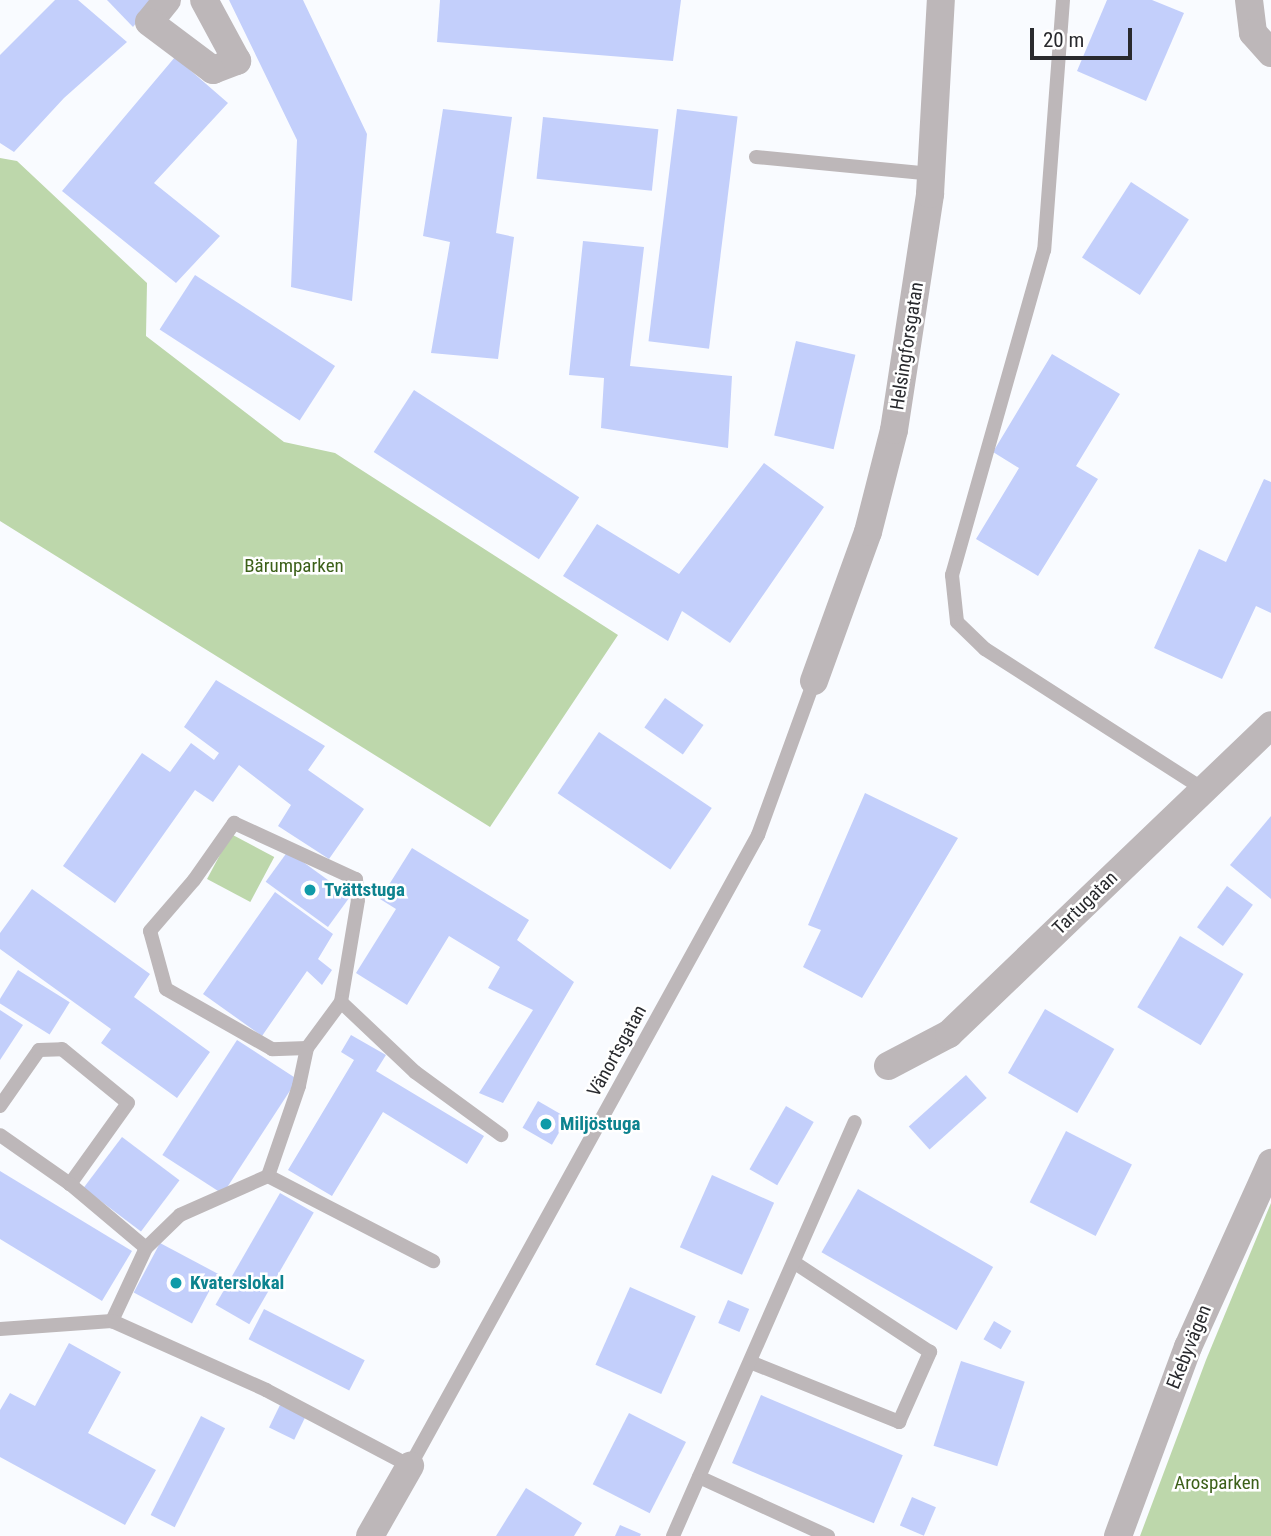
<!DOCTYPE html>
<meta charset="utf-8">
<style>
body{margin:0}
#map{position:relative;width:1271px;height:1536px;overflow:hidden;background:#f9fbff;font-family:"Roboto Condensed",sans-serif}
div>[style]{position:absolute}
.green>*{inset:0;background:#bdd7ab;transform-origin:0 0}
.building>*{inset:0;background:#c3cffb;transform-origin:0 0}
.lane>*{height:14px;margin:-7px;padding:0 7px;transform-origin:7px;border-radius:7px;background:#bdb7b9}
.street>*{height:28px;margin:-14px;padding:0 14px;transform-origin:14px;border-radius:14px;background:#bdb7b9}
.dots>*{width:19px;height:19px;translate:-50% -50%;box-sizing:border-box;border:4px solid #fff;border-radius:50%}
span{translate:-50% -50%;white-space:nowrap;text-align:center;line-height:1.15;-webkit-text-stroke:5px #fff;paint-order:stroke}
.street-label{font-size:19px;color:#292a2e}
.park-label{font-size:19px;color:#3c6019}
.culture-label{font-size:19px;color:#0d838f;font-weight:700}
.left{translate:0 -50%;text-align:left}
.scale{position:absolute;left:1030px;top:28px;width:102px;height:32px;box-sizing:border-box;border:4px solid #292a2e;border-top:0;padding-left:9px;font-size:21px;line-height:24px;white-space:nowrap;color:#292a2e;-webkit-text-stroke:5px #fff;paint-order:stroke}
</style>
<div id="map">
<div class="green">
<i style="clip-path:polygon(0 158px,17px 161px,147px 283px,146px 336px,284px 442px,335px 453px,618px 635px,490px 827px,0 521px)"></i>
<i style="left:231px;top:834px;width:49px;height:51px;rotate:28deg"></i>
<i style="clip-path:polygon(1271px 1203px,1271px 1536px,1140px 1536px,1206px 1360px)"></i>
</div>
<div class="building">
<i style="clip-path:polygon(55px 0,78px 0,127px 42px,64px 98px,14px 152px,0 143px,0 55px)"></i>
<i style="clip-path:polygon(107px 0,154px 0,133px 27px)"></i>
<i style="clip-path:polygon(229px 0,303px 0,367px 134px,352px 301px,291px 287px,297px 140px)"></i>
<i style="clip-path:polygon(440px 0,681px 0,673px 61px,437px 42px)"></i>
<i style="clip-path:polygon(1107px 0,1152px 0,1184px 13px,1146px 101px,1077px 71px)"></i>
<i style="clip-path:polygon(175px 57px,228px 103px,154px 183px,220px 236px,176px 283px,62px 191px)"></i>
<i style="clip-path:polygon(443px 109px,512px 117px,496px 233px,514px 237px,498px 359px,431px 353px,450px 242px,423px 236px)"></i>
<i style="left:677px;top:109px;width:61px;height:234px;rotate:7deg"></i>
<i style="left:543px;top:117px;width:116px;height:62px;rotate:6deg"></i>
<i style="left:1131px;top:182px;width:69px;height:90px;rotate:33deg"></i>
<i style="clip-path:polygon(583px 241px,644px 247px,630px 366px,732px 376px,728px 448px,601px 428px,604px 378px,569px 375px)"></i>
<i style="left:195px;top:275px;width:167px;height:65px;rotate:33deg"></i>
<i style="left:796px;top:341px;width:61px;height:97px;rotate:13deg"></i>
<i style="clip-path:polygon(1052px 354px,1120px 394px,1076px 466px,1098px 479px,1038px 576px,976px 539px,1019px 468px,993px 452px)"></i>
<i style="left:414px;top:390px;width:197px;height:74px;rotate:33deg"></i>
<i style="clip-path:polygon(764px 463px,824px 507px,730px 643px,682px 611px,668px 641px,563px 576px,597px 524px,679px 574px)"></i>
<i style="clip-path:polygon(1264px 479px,1271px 482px,1271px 613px,1256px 606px,1222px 679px,1154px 648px,1199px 549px,1226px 562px)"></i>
<i style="clip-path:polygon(216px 680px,325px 746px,308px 770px,364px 809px,329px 859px,278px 826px,291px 805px,239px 765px,213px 802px,195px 790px,115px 903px,63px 866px,142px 753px,170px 772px,191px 743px,214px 760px,219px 753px,184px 727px)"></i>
<i style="left:665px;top:698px;width:47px;height:36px;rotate:35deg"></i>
<i style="left:599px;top:732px;width:136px;height:74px;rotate:34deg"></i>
<i style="clip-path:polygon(865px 793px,958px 838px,862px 998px,803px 967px,821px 930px,808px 925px)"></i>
<i style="clip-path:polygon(1271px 816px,1271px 899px,1230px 865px)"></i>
<i style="clip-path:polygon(412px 848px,529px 920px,517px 940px,574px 982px,503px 1103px,479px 1093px,533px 1010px,488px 988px,500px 967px,449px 936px,407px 1005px,356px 973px,396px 909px,380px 899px)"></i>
<i style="left:288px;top:851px;width:77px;height:38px;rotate:36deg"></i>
<i style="left:1227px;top:886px;width:32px;height:51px;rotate:36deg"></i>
<i style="clip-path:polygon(32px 889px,150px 974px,134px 997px,210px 1052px,177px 1098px,101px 1043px,111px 1029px,0 949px,0 933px)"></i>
<i style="clip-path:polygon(275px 892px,333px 934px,318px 959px,332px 970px,322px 985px,307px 971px,262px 1036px,203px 994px)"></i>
<i style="left:1180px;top:936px;width:74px;height:83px;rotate:31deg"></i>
<i style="left:18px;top:970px;width:61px;height:38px;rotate:32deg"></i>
<i style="left:1045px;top:1009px;width:80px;height:74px;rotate:30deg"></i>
<i style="clip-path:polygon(0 1010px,23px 1025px,0 1060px)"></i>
<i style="clip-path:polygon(351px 1035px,386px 1055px,376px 1071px,484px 1136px,467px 1164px,383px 1112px,332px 1196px,288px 1170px,354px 1060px,341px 1052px)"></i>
<i style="left:237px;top:1040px;width:72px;height:137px;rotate:33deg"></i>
<i style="left:966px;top:1075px;width:31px;height:77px;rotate:48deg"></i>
<i style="left:538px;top:1101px;width:34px;height:31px;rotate:30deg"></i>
<i style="left:786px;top:1106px;width:32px;height:73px;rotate:30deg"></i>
<i style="left:1066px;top:1131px;width:74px;height:80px;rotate:27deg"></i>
<i style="left:122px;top:1137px;width:72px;height:64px;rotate:37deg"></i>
<i style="clip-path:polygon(0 1171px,132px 1251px,102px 1301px,0 1239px)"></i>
<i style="left:712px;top:1175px;width:68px;height:79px;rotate:24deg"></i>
<i style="left:858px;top:1189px;width:156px;height:73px;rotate:30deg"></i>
<i style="left:280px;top:1193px;width:39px;height:129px;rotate:30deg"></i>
<i style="left:160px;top:1243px;width:66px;height:56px;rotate:28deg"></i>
<i style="left:630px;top:1287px;width:72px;height:85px;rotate:24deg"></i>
<i style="left:728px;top:1300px;width:23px;height:25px;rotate:23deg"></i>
<i style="left:264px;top:1309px;width:113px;height:34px;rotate:27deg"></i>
<i style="left:994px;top:1321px;width:20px;height:21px;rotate:30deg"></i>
<i style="clip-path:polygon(69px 1343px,121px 1372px,88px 1433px,156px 1470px,125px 1525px,0 1457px,0 1410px,10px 1393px,35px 1406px)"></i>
<i style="left:961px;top:1361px;width:67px;height:89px;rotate:18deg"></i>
<i style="left:761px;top:1395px;width:154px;height:74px;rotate:23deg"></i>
<i style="left:280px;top:1405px;width:28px;height:25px;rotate:26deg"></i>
<i style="left:629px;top:1413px;width:64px;height:80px;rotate:27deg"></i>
<i style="left:201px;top:1416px;width:27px;height:111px;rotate:27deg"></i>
<i style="clip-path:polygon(526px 1488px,582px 1523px,574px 1536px,496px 1536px)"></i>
<i style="left:912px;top:1497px;width:26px;height:31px;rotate:23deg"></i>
<i style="clip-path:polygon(620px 1525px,641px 1534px,640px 1536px,615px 1536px)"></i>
</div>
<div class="lane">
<i style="left:1063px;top:0;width:251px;rotate:94.3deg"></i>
<i style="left:1044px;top:250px;width:338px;rotate:105.8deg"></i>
<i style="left:952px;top:575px;width:47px;rotate:83.9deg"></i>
<i style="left:957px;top:622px;width:39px;rotate:44deg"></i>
<i style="left:985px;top:649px;width:259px;rotate:32.7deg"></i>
<i style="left:756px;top:157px;width:176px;rotate:5.5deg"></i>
<i style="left:234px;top:823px;width:134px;rotate:24.7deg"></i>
<i style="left:356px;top:879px;width:21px;rotate:85deg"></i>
<i style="left:358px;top:900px;width:103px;rotate:99.5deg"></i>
<i style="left:341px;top:1002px;width:57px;rotate:126.5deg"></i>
<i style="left:307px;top:1048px;width:35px;rotate:178deg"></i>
<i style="left:272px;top:1049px;width:122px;rotate:-150.5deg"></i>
<i style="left:166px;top:989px;width:60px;rotate:-105.4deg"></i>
<i style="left:150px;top:931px;width:67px;rotate:-49.2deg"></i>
<i style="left:194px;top:880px;width:70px;rotate:-54.9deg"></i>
<i style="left:341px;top:1002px;width:102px;rotate:43.4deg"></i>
<i style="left:415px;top:1072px;width:107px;rotate:36.2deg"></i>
<i style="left:307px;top:1048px;width:39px;rotate:102deg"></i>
<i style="left:299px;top:1086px;width:95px;rotate:109deg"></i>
<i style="left:268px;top:1176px;width:186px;rotate:27.3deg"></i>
<i style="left:0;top:1106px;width:68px;rotate:-55.1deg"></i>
<i style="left:39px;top:1050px;width:23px;rotate:-2deg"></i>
<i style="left:62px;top:1049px;width:85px;rotate:39.3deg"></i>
<i style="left:128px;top:1103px;width:100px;rotate:125.6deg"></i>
<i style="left:70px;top:1184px;width:85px;rotate:-145deg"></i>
<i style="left:70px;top:1184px;width:99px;rotate:40.1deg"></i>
<i style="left:146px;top:1248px;width:81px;rotate:115deg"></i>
<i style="left:146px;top:1248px;width:47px;rotate:-44.1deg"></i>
<i style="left:180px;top:1215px;width:96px;rotate:-23.9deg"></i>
<i style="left:0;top:1329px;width:112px;rotate:-4.1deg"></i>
<i style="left:112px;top:1321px;width:169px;rotate:24.1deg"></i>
<i style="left:266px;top:1390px;width:163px;rotate:27.8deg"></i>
<i style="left:410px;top:1466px;width:721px;rotate:-61.12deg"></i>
<i style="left:758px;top:835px;width:164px;rotate:-70deg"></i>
<i style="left:750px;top:1362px;width:161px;rotate:21.9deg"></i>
<i style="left:899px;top:1422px;width:77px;rotate:-66.1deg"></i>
<i style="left:930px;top:1352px;width:162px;rotate:-146.6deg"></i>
<i style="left:699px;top:1477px;width:142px;rotate:24.6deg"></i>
<i style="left:673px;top:1536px;width:452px;rotate:-66.3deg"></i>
</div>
<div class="street">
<i style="left:167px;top:0;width:28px;rotate:129deg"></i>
<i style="left:149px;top:22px;width:80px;rotate:36.9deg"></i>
<i style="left:213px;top:70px;width:26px;rotate:-21deg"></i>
<i style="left:237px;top:61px;width:69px;rotate:-118.4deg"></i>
<i style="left:1249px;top:0;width:33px;rotate:83deg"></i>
<i style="left:1253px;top:33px;width:27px;rotate:48deg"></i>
<i style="left:814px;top:681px;width:158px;rotate:-70.1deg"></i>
<i style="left:868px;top:532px;width:105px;rotate:-75.7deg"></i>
<i style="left:894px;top:430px;width:239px;rotate:-81.3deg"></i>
<i style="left:930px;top:194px;width:194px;rotate:-86.8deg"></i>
<i style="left:888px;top:1066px;width:69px;rotate:-27.7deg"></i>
<i style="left:949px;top:1034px;width:446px;rotate:-43.8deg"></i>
<i style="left:370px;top:1536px;width:81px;rotate:-60.3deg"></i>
<i style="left:1118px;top:1536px;width:202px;rotate:-69.7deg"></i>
<i style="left:1188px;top:1347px;width:202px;rotate:-65.7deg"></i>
</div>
<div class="dots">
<i style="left:310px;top:890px;background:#0f9aa8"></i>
<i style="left:546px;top:1124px;background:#0f9aa8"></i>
<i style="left:176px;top:1283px;background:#0f9aa8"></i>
</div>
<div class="street-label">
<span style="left:907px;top:346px;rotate:-81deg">Helsingforsgatan</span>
<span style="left:1085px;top:903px;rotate:-44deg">Tartugatan</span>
<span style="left:617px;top:1051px;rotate:-61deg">Vänortsgatan</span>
<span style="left:1189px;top:1347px;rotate:-68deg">Ekebyvägen</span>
</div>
<div class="park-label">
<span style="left:294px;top:566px">Bärumparken</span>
<span style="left:1217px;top:1483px">Arosparken</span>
</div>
<div class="culture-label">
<span class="left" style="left:324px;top:890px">Tvättstuga</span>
<span class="left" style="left:560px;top:1124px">Miljöstuga</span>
<span class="left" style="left:190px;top:1283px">Kvaterslokal</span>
</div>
<div class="scale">20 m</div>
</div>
